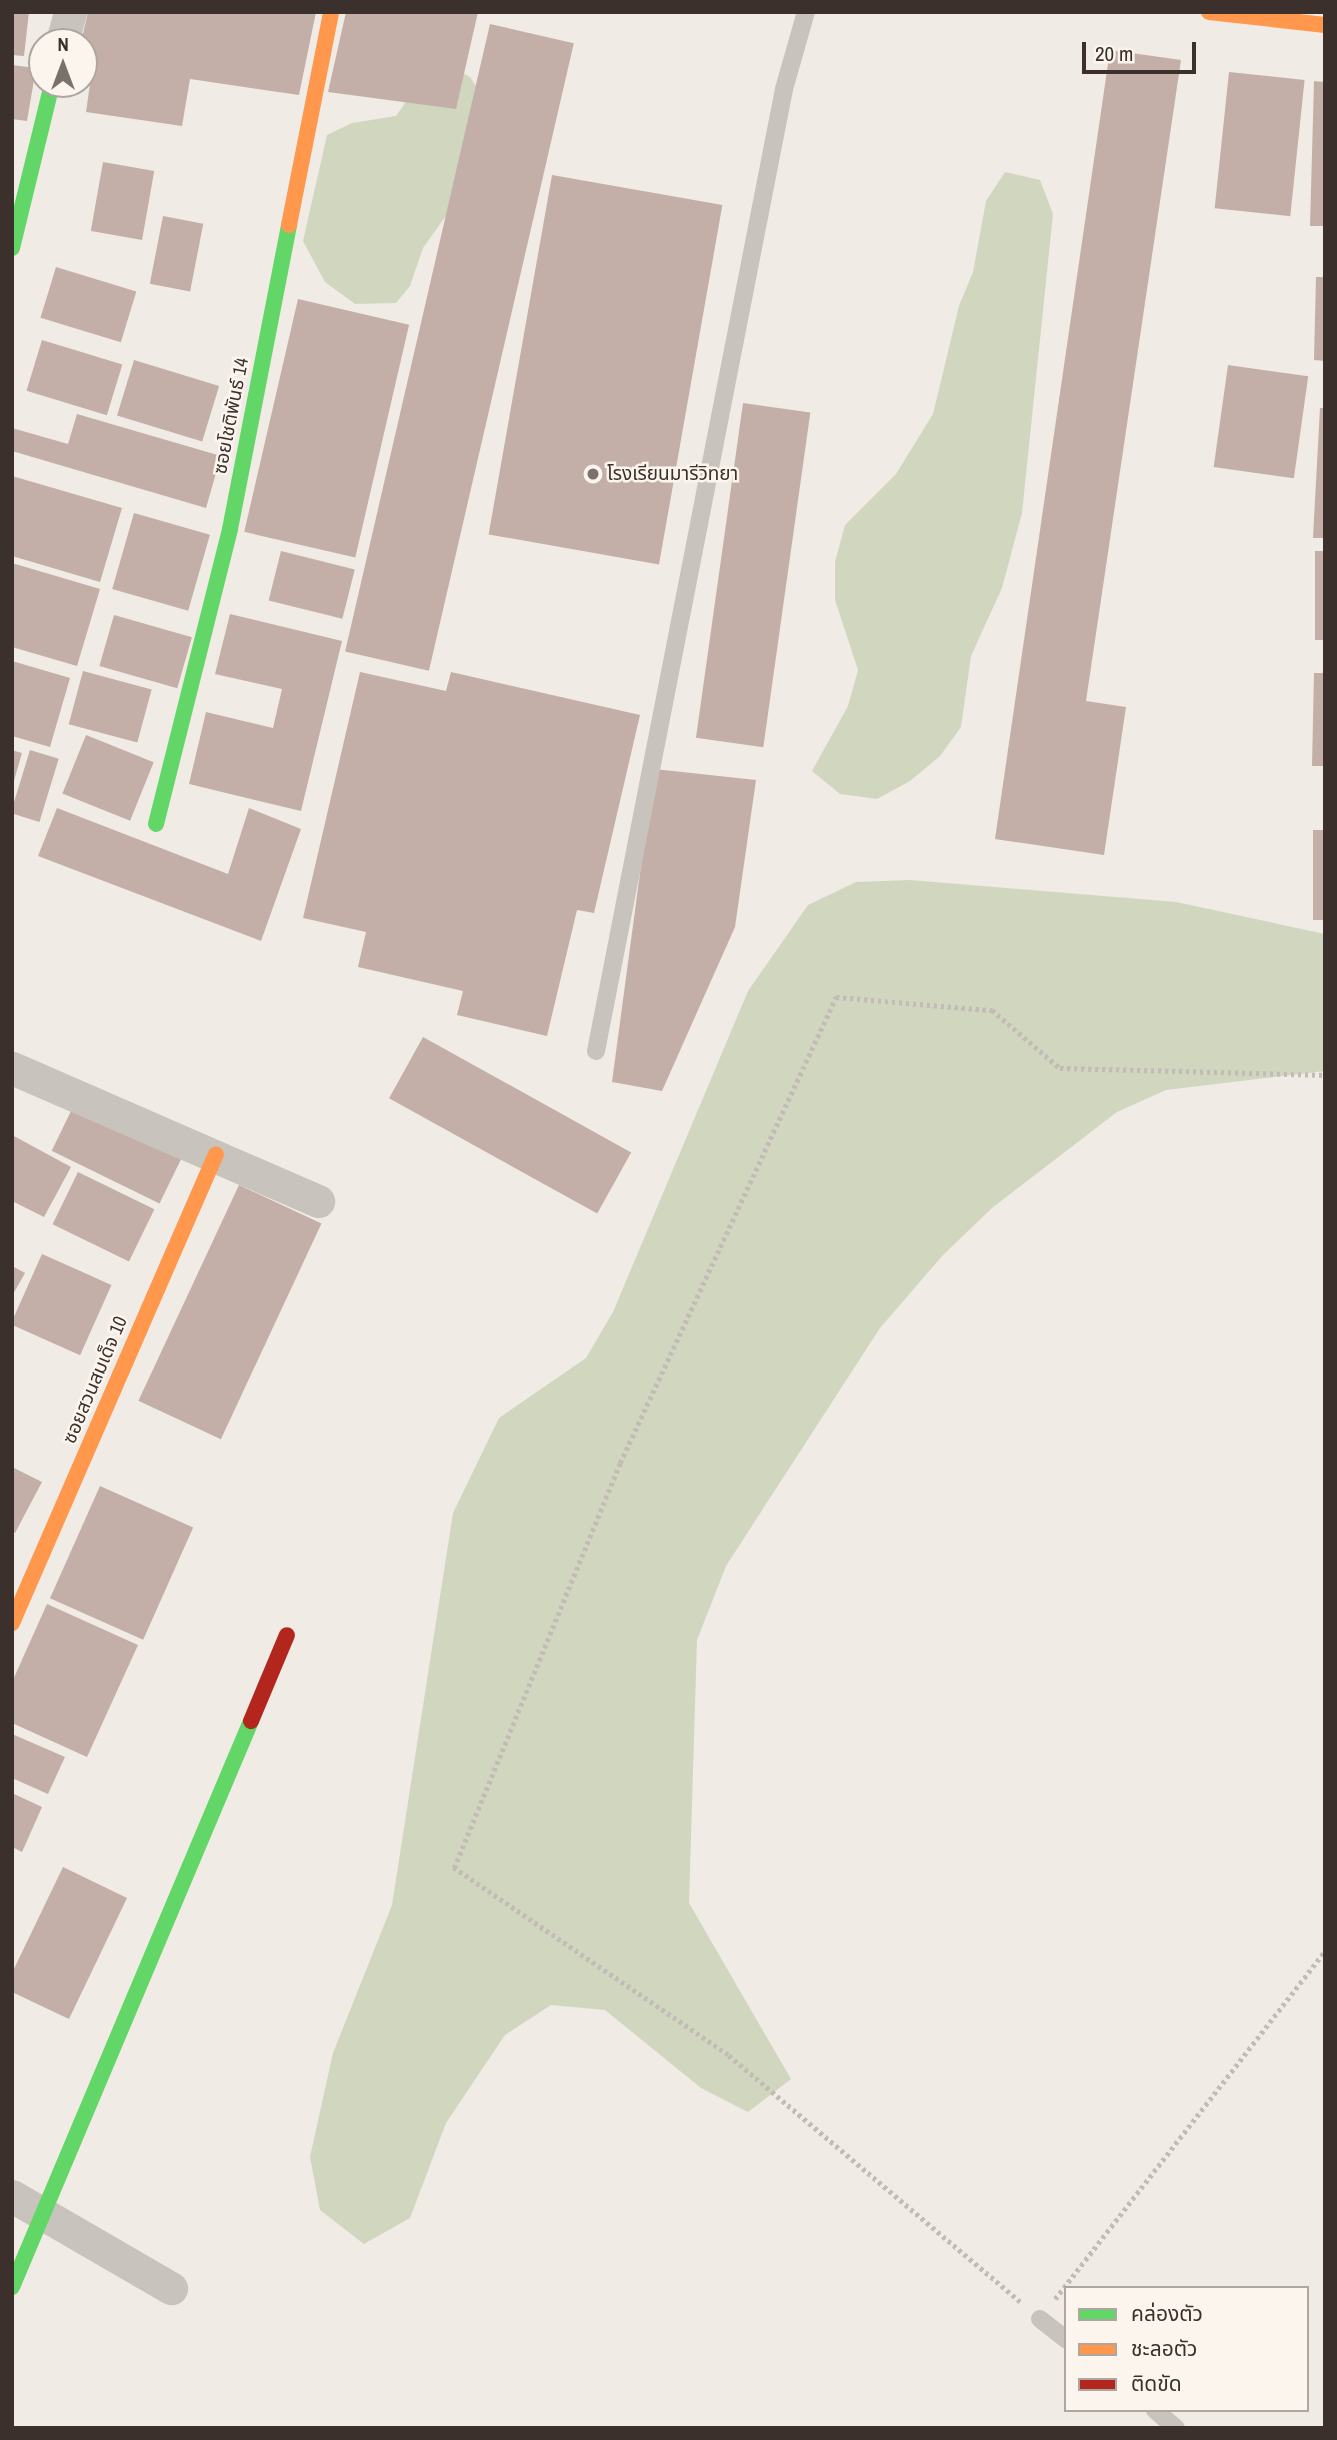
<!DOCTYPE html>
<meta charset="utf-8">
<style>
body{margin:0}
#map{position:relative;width:1337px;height:2440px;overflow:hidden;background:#f0ebe5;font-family:"Archivo Narrow","Noto Sans Thai",sans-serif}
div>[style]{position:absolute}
.green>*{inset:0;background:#d1d6bf}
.building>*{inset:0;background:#c3afa7;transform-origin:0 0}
.path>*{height:4.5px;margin-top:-2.25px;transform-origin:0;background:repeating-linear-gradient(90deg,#c2bbb6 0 3.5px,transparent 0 7px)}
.lane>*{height:18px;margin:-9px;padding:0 9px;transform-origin:9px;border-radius:9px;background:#c9c3be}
.street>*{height:33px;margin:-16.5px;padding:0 16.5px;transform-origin:16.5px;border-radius:16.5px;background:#c9c3be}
.fast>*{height:16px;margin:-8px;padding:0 8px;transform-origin:8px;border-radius:8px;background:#63d668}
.slow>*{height:16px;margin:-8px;padding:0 8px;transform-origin:8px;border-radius:8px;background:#ff974d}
.jam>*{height:16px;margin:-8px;padding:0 8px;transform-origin:8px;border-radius:8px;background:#b3261e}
.dots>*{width:19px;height:19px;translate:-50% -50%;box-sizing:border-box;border:4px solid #fbf5ee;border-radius:50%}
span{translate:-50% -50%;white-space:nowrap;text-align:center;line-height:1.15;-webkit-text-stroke:5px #fbf5ee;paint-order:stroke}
.street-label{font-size:19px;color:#3b302b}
.poi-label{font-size:19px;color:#3b302b}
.left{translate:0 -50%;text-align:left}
.frame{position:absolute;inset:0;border:14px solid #3b302b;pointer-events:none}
.legend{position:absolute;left:1064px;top:2286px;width:245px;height:126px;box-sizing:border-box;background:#fbf5ee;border:2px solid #aea6a0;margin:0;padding:9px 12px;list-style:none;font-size:21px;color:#3b302b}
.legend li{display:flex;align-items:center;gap:14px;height:35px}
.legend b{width:35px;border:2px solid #aea6a0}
.north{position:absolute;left:28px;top:28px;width:70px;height:70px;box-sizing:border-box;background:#fbf5ee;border:2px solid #aea6a0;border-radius:50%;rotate:0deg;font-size:19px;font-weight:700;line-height:28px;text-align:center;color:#3b302b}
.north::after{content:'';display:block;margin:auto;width:24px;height:32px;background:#7a716c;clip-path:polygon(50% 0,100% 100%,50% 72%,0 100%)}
.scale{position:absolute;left:1082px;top:42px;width:114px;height:32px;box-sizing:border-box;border:4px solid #3b302b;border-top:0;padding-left:9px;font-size:21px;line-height:24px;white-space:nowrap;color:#3b302b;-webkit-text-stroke:5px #fbf5ee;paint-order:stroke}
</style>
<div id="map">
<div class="green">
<i style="clip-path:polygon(454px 68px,470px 77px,480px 92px,472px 179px,423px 248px,410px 286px,396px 303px,355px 304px,325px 282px,303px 241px,327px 135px,352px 123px,396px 116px,427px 72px)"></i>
<i style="clip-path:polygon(1005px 172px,1040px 180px,1053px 214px,1022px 513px,1002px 588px,971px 656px,961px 727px,940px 756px,910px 781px,877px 799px,840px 794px,812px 771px,848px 706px,858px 670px,835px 600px,835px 562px,845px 525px,896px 474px,933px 414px,959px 306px,973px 272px,986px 201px)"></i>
<i style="clip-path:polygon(910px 880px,1176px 902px,1325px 934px,1325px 1071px,1166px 1090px,1117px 1112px,992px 1208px,943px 1255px,880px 1328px,726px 1566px,697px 1640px,689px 1903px,791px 2079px,748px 2112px,701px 2088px,605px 2010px,551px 2005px,505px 2035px,446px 2123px,410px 2218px,364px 2244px,320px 2210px,310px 2157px,333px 2053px,392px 1905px,453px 1513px,499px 1418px,586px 1358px,613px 1312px,748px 991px,808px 905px,856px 882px)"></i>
</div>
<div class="building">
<i style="clip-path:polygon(12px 12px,29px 12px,24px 56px,12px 55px)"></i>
<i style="clip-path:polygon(88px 12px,316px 12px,299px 95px,190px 79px,182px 126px,86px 112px,93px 63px,84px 62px,81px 42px)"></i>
<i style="clip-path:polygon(346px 12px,478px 12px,456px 109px,328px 92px)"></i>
<i style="left:490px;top:24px;width:86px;height:644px;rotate:13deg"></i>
<i style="clip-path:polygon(1110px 50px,1181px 60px,1086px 701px,1126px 707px,1104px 855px,995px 839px)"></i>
<i style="clip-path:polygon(12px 65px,36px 68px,27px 121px,12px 119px)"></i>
<i style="left:1229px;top:72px;width:76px;height:137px;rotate:6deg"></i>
<i style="clip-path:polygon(1314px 81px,1325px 82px,1325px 226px,1310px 226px)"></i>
<i style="left:103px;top:162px;width:52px;height:70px;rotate:10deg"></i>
<i style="left:552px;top:175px;width:173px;height:365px;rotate:10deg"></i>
<i style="left:163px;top:216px;width:41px;height:69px;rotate:11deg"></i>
<i style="left:56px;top:267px;width:84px;height:53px;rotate:17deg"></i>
<i style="clip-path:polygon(1316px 277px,1325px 277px,1325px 361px,1314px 360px)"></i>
<i style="left:298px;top:299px;width:114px;height:239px;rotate:13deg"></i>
<i style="left:42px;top:340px;width:84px;height:53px;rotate:17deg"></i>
<i style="left:134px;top:360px;width:89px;height:58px;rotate:17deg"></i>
<i style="left:1228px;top:365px;width:81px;height:103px;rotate:8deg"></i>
<i style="left:743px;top:403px;width:68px;height:338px;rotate:8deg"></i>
<i style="clip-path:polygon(1320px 408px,1325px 408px,1325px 538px,1313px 538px)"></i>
<i style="clip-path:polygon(77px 414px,221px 456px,206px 508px,12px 451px,12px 428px,68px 444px)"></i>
<i style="clip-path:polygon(12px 476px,122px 508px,100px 582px,12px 556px)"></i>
<i style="left:134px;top:513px;width:79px;height:79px;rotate:16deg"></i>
<i style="left:281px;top:551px;width:76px;height:51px;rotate:14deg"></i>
<i style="left:1315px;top:551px;width:10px;height:89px"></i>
<i style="clip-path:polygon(12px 563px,100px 589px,77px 666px,12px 647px)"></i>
<i style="clip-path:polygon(230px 614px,342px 641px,301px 811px,189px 784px,206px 712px,273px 728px,282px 689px,215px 674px)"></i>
<i style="left:114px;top:615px;width:81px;height:53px;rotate:16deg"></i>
<i style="clip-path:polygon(12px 661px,70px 678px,50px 747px,12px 736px)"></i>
<i style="left:83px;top:671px;width:71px;height:55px;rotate:15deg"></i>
<i style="clip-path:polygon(360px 672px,446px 691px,451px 672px,640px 715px,594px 913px,577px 910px,547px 1036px,457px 1015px,463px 991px,358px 967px,366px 932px,303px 918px)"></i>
<i style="clip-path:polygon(1314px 673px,1325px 673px,1325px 766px,1312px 766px)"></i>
<i style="left:86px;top:735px;width:73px;height:63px;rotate:22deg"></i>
<i style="clip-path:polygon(12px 750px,22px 753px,13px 784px,12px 784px)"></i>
<i style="left:30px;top:750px;width:30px;height:66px;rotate:17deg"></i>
<i style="clip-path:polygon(654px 769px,756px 780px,735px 927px,662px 1091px,612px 1082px)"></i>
<i style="clip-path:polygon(57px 808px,228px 874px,249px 808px,301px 829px,261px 941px,38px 856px)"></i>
<i style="left:1313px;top:830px;width:12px;height:90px"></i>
<i style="left:423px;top:1037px;width:238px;height:70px;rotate:29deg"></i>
<i style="left:74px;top:1105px;width:120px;height:51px;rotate:26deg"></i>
<i style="clip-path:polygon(12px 1135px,71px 1167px,44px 1217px,12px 1201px)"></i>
<i style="left:78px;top:1172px;width:85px;height:58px;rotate:26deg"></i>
<i style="left:239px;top:1185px;width:91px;height:238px;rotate:25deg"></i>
<i style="left:42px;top:1254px;width:76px;height:77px;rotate:24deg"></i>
<i style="clip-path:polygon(12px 1266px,25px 1273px,12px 1296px)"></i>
<i style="clip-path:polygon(12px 1467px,42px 1482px,15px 1533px,12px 1532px)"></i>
<i style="left:100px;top:1486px;width:102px;height:123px;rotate:24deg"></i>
<i style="clip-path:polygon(47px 1604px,138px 1645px,87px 1757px,12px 1723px,12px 1682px)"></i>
<i style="clip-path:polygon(12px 1734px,65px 1757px,48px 1794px,12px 1778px)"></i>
<i style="clip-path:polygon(12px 1793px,42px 1807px,22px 1852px,12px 1847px)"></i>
<i style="clip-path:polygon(63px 1867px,127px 1898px,69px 2019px,12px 1992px,12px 1973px)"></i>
</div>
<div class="path">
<i style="left:1055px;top:2299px;width:440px;rotate:-52.2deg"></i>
<i style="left:1020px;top:2302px;width:382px;rotate:-139.8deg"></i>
<i style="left:728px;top:2055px;width:332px;rotate:-145.7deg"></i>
<i style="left:454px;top:1868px;width:438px;rotate:-67.7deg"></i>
<i style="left:620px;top:1463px;width:514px;rotate:-65.13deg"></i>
<i style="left:836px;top:997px;width:157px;rotate:4.8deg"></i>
<i style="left:992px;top:1010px;width:89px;rotate:40.5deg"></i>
<i style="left:1060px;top:1068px;width:265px;rotate:1.5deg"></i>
</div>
<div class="lane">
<i style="left:596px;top:1051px;width:980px;rotate:-78.94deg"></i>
<i style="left:784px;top:89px;width:80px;rotate:-74.1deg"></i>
<i style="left:1040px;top:2319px;width:33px;rotate:38deg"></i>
<i style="left:1155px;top:2410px;width:28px;rotate:41deg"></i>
</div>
<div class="street">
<i style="left:62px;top:42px;width:31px;rotate:-75deg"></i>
<i style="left:12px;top:1068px;width:334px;rotate:23.5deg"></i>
<i style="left:12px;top:2196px;width:184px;rotate:30.1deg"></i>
</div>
<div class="fast">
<i style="left:12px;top:248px;width:169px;rotate:-76.3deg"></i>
<i style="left:156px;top:824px;width:304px;rotate:-75.9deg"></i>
<i style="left:230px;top:529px;width:310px;rotate:-79deg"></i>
<i style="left:12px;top:2287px;width:614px;rotate:-67.11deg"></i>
</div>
<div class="slow">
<i style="left:1209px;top:12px;width:117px;rotate:6.4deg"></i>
<i style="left:289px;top:225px;width:217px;rotate:-78.8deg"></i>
<i style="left:12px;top:1623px;width:511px;rotate:-66.49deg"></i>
</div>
<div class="jam">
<i style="left:251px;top:1721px;width:93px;rotate:-67.3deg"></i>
</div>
<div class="dots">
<i style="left:593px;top:474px;background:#7a716c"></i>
</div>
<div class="street-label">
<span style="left:231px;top:416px;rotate:-79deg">ซอยโชติพันธ์ 14</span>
<span style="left:95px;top:1380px;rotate:-67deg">ซอยสวนสมเด็จ 10</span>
</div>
<div class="poi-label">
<span class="left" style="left:607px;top:474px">โรงเรียนมารีวิทยา</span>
</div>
<div class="frame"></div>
<ul class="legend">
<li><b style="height:9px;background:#63d668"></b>คล่องตัว</li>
<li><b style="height:9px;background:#ff974d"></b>ชะลอตัว</li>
<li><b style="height:9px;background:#b3261e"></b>ติดขัด</li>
</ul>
<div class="north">N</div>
<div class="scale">20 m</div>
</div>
